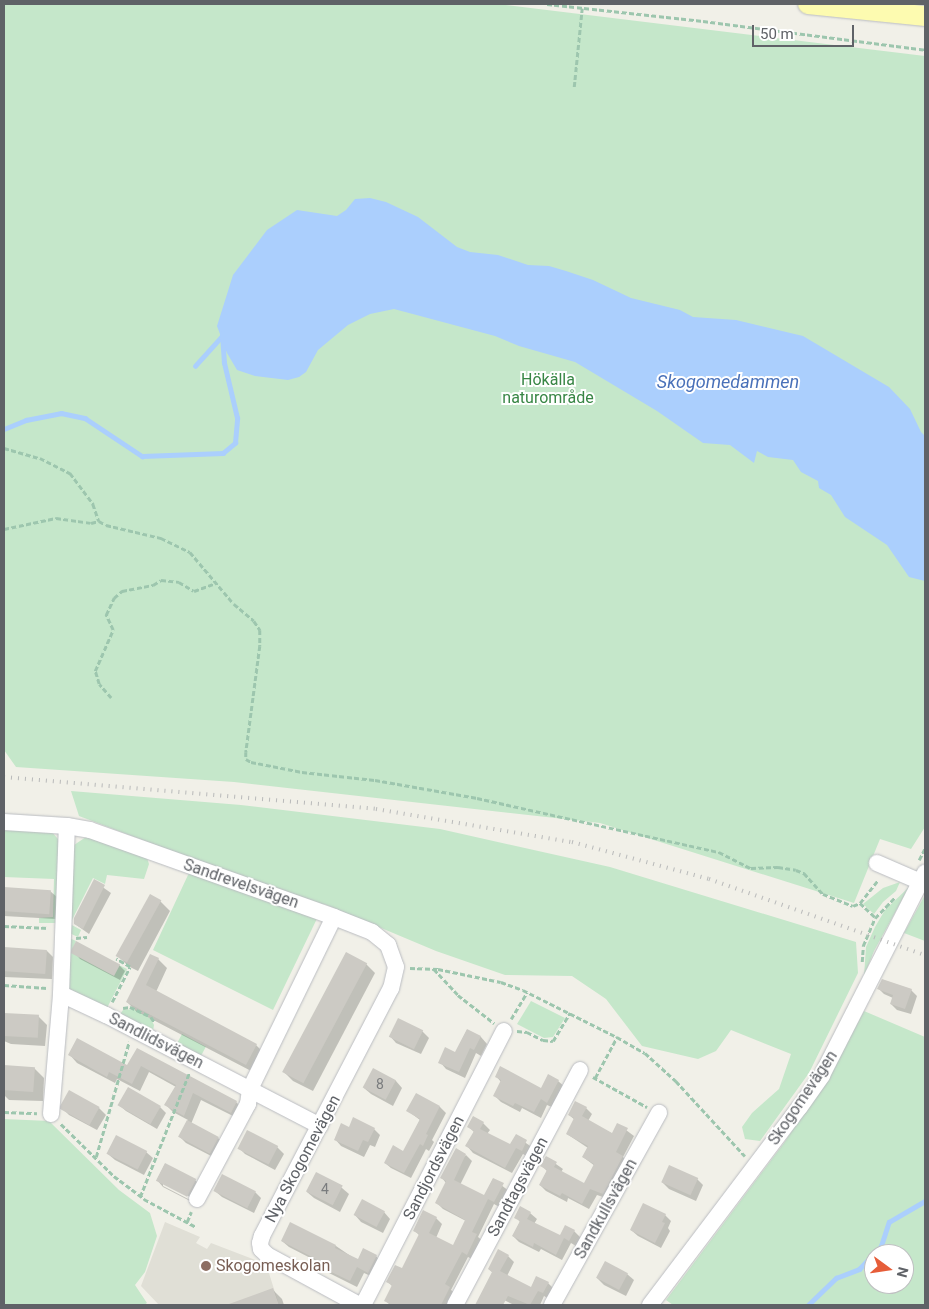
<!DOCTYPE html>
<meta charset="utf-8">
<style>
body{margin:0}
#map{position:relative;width:929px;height:1309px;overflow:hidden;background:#f1f0e8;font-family:Roboto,sans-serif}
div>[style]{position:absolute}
.education>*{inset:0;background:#e0dfd6}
.green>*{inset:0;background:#c5e7ca;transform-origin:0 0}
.water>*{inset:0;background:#abcffd}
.shadow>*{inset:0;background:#0003}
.stream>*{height:4.5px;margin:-2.25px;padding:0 2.25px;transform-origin:2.25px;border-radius:2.25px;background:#abcffd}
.building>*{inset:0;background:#cccac4;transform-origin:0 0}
.path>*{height:2.5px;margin-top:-1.25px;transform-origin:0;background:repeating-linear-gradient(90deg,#9dc6ae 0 5px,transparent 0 7.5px)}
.roads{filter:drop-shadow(0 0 1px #babcc1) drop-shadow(0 0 1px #babcc1)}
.minor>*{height:16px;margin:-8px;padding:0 8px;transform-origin:8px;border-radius:8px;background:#fff}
.major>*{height:20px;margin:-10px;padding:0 10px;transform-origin:10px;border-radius:10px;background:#fdfbb0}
.rail>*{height:4px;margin-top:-2px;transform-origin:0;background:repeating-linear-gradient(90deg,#b8b9b9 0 1px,transparent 0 7px)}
.dots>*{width:14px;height:14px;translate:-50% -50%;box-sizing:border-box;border:2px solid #fff;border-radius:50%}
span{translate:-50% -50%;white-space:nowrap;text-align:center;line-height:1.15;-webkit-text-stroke:4px #fff;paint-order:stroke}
.number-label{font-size:14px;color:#7a7c7e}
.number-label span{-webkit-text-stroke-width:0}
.park-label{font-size:16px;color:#388645}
.street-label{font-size:16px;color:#5f6267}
.education-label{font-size:16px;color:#785e54}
.left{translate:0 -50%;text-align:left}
.water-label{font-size:18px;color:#4971b9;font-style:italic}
.frame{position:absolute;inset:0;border:5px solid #5f6267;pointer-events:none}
.north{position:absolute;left:864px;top:1244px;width:50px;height:50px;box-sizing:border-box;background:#fff;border:1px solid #bfc0c2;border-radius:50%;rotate:104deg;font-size:14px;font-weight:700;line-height:20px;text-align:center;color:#5f6267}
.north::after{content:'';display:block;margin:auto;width:18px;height:22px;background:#e65d39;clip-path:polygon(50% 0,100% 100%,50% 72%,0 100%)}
.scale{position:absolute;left:752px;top:25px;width:102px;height:22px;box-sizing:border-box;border:2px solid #5f6267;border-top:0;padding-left:6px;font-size:15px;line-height:18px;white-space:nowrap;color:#5f6267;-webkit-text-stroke:4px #fff;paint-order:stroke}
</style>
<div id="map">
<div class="education">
<i style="clip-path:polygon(165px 1222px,200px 1237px,196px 1243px,207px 1249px,211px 1243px,258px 1261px,268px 1270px,279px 1305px,159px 1305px,141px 1286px)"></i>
</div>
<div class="green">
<i style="clip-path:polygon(4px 4px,497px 4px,925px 56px,925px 827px,911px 849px,880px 839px,854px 903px,600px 823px,234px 782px,16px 767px,4px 750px)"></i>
<i style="clip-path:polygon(71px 791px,241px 805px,440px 829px,610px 867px,856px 942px,858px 973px,809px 1073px,760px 1141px,745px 1139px,742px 1127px,752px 1113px,779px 1089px,791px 1054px,731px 1030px,716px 1051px,698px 1059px,642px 1046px,606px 999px,572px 976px,505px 975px,436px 951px,324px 904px,273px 1010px,153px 950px,195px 860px,79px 816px)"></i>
<i style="clip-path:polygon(4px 828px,52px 832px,63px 845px,57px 923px,39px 923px,39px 918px,53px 917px,54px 879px,4px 877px)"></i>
<i style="clip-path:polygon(86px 837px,147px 858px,149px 864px,144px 879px,107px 875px,105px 884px,93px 878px,70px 924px,81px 930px,78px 937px,67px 932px,74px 845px)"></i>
<i style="clip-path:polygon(900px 882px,896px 891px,883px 902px,874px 914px,863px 904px,883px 888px)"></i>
<i style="clip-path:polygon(909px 887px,874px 951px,864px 976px,866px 947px,875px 927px,885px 910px)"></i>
<i style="clip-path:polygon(925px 895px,925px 941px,904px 933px)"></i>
<i style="clip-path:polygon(67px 937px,76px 941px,71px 952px,113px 975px,119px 965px,127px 969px,106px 1010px,69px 991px)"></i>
<i style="clip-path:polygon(531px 1001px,565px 1018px,553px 1037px,544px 1038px,517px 1024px)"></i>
<i style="clip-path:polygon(134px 1009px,151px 1019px,154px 1025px,153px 1031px,118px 1017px,123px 1010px)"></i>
<i style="clip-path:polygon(evenodd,864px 1011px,925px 1037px,925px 1305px,673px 1305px,666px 1300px,784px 1143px,832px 1070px,864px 1011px,874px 1254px,904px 1254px,904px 1284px,874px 1284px,874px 1254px)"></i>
<i style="left:182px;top:1034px;width:27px;height:15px;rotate:28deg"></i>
<i style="clip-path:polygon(4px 1119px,49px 1121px,119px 1190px,150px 1213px,157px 1236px,145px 1272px,135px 1285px,147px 1303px,144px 1305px,4px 1305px)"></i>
</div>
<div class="water">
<i style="clip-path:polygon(370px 198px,386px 202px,418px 217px,457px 247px,470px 252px,498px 255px,528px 265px,549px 266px,566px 271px,593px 280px,631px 298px,680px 310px,693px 317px,736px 320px,803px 336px,889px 387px,910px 409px,921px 432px,925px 436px,925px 581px,909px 577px,887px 545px,845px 517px,831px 495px,819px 488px,818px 481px,801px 472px,793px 460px,768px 457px,757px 451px,754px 463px,730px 445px,703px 443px,657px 411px,575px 362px,519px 346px,495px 336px,394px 309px,370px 314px,348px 325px,318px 350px,306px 372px,299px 377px,288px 380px,255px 376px,237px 370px,227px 353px,217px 326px,233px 275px,267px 230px,297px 210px,337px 216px,346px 210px,355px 199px)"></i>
</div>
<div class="shadow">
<i style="clip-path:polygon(94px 881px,111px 893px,89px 934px,75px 924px)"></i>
<i style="clip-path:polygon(4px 888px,50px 891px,57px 897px,56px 919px,4px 916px)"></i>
<i style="clip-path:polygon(160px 901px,170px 911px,138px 971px,128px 966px,118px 956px)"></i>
<i style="clip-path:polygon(4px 948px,47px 951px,53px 957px,52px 979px,4px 977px)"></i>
<i style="clip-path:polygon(74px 952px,119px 965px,125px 971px,120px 980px,80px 959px)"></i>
<i style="clip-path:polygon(158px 959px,167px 968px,156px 992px,256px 1045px,265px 1054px,255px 1073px,136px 1011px,127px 1002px)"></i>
<i style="clip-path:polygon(366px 964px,375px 973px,313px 1091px,293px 1081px,284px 1072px)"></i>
<i style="clip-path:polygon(879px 989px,911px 990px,917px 996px,911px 1014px,897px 1010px,891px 1004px,893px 998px,884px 994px)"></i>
<i style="clip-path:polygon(4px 1014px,38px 1016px,47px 1025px,45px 1046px,11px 1044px,4px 1041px)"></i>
<i style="clip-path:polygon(467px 1030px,481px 1037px,487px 1044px,481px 1056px,476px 1053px,465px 1078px,446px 1069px,440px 1062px,455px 1054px)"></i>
<i style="clip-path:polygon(422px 1031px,429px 1038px,421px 1054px,396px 1043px,390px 1036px)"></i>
<i style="clip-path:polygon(137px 1050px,236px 1102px,244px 1110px,239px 1119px,201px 1100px,191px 1124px,218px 1138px,225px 1144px,217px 1159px,186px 1143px,180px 1137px,188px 1120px,173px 1112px,166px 1105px,176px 1087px,149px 1072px,140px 1091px,117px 1079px,115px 1083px,77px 1063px,70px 1055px,128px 1067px)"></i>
<i style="clip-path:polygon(4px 1066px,34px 1068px,44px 1078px,43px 1101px,9px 1100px,4px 1095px)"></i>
<i style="clip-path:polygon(374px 1070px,396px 1081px,402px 1088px,393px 1106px,371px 1094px,364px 1088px)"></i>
<i style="clip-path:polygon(496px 1076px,541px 1090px,558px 1081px,565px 1087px,554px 1108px,547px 1105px,541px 1118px,522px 1108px,520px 1112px,501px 1102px,494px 1095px,501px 1082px)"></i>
<i style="clip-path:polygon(70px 1092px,99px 1108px,106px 1115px,97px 1130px,69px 1115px,63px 1109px)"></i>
<i style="clip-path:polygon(416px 1095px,440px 1107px,446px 1113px,432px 1140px,434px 1142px,429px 1151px,426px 1149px,411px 1178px,391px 1168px,385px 1163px,404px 1152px,420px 1120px,408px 1111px)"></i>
<i style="clip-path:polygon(119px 1105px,160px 1107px,166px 1113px,157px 1129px,126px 1111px)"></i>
<i style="clip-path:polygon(586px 1108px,592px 1114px,588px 1121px,613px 1134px,618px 1124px,634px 1136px,623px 1157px,629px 1164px,609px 1199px,597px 1195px,589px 1209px,568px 1198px,567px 1202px,546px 1191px,540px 1185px,547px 1171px,542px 1166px,546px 1157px,563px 1169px,561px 1172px,585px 1185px,595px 1166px,583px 1157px,588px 1148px,567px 1134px,575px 1120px,569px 1115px)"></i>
<i style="clip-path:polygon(483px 1123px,490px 1130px,487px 1134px,511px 1146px,516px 1136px,533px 1148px,528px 1157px,523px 1154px,512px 1173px,473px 1153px,467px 1146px,474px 1132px,469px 1127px)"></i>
<i style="clip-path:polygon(349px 1128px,374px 1129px,380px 1135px,375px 1147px,370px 1145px,364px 1157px,341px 1146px,335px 1139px)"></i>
<i style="clip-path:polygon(277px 1147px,284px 1154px,275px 1170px,245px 1154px,239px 1148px)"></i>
<i style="clip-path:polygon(146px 1152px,153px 1158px,144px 1175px,115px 1160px,108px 1154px)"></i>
<i style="clip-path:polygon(466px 1155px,472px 1161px,460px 1185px,484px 1197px,493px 1179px,509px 1191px,501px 1208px,494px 1204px,478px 1237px,483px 1241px,474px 1260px,468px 1257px,451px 1290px,456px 1294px,450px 1305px,390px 1305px,386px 1301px,393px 1287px,388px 1282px,403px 1270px,420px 1236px,414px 1230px,436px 1218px,442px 1224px,436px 1238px,453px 1247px,466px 1221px,443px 1209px,436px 1202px,446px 1183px,442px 1178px)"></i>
<i style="clip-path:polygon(evenodd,165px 1164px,195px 1180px,202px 1187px,194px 1203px,163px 1187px,157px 1180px,165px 1164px,163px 1183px,194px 1199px,192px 1201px,163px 1186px,163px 1183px)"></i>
<i style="clip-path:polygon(317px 1174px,342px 1188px,349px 1194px,340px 1212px,314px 1198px,307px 1192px)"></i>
<i style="clip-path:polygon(697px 1179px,703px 1185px,696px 1201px,669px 1189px,662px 1182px)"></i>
<i style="clip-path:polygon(215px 1191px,255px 1192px,261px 1198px,254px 1213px,222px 1197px)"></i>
<i style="clip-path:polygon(384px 1212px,390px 1219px,383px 1233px,361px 1222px,355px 1215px)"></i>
<i style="clip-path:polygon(530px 1213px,537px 1219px,534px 1224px,560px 1237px,574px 1231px,581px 1238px,576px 1246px,571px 1243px,562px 1260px,541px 1249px,539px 1252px,519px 1242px,513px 1236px,520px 1222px,516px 1217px)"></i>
<i style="clip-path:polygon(665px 1215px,671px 1221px,668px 1228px,670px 1231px,661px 1248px,638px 1236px,631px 1230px)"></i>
<i style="clip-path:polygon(282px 1241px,336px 1246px,358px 1261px,376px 1256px,382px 1263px,375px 1278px,364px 1273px,357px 1287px,329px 1273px,322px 1264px,289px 1247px)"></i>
<i style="clip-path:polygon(508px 1256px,514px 1262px,507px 1276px,531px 1288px,548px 1283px,554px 1289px,549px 1299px,544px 1296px,540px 1305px,514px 1305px,492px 1294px,493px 1273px,489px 1269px)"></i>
<i style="clip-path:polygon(627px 1274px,634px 1280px,626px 1296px,604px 1285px,597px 1278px)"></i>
<i style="clip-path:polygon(272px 1289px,282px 1299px,284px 1305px,231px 1305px)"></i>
</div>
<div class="stream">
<i style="left:195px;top:366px;width:39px;rotate:-48deg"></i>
<i style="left:4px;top:429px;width:24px;rotate:-22deg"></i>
<i style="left:26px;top:420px;width:36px;rotate:-11deg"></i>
<i style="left:61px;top:413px;width:25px;rotate:12deg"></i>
<i style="left:85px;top:418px;width:69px;rotate:33.7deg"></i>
<i style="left:142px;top:456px;width:81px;rotate:-2.1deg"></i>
<i style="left:223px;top:453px;width:16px;rotate:-40deg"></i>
<i style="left:235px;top:443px;width:25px;rotate:-85deg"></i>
<i style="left:237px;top:418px;width:57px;rotate:-103.3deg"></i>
<i style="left:224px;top:363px;width:29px;rotate:-94deg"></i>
<i style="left:808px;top:1305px;width:39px;rotate:-44deg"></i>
<i style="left:836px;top:1278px;width:25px;rotate:-21deg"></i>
<i style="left:859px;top:1269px;width:32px;rotate:-46deg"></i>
<i style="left:881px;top:1246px;width:25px;rotate:-72deg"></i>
<i style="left:889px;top:1222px;width:42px;rotate:-30.3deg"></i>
</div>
<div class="building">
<i style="clip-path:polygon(94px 879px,105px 885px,83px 929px,74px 924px,74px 918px)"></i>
<i style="left:4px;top:887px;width:47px;height:24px;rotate:4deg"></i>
<i style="left:150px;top:894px;width:13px;height:71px;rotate:29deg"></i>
<i style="left:76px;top:941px;width:50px;height:13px;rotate:28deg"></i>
<i style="left:4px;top:947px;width:43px;height:24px;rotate:4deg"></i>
<i style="left:346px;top:952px;width:24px;height:136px;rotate:28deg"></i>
<i style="clip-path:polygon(150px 954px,159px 958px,146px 985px,257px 1044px,246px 1065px,126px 1002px)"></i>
<i style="clip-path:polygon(882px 979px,912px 989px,905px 1009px,890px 1004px,893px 995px,877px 989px)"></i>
<i style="left:4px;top:1013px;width:35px;height:23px;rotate:3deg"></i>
<i style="left:398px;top:1018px;width:28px;height:21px;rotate:26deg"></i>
<i style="clip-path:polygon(467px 1029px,481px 1036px,474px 1050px,470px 1048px,459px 1072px,438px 1063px,445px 1047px,455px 1052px)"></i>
<i style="clip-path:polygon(77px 1038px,127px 1065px,137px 1048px,237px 1101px,231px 1113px,193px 1093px,184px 1116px,164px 1105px,176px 1085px,141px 1066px,132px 1084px,109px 1072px,107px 1077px,68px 1055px)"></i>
<i style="left:4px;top:1065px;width:31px;height:25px;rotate:4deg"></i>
<i style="clip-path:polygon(500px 1066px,541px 1088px,548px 1074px,559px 1080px,547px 1103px,541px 1099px,534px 1112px,515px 1103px,513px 1106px,493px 1096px,501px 1080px,495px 1077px)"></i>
<i style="left:373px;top:1068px;width:26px;height:22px;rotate:28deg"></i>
<i style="left:128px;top:1087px;width:38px;height:21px;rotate:30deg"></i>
<i style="left:69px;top:1090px;width:35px;height:21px;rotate:29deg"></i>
<i style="clip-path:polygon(416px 1093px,440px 1106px,426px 1134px,428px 1135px,423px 1146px,420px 1144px,404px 1173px,384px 1163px,393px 1145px,403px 1151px,420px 1119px,406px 1111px)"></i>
<i style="clip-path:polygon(575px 1101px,587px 1107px,582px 1116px,612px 1133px,617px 1123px,628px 1128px,616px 1152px,623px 1156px,603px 1194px,590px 1189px,582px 1204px,562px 1193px,560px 1196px,539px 1185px,547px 1170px,540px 1166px,546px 1156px,557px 1162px,554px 1167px,584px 1183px,594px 1164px,582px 1157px,588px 1146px,566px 1134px,574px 1118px,568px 1115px)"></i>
<i style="clip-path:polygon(473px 1116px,484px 1122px,480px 1129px,510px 1144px,516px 1134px,527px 1140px,522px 1151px,516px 1148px,505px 1168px,465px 1146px,474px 1131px,467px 1127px)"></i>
<i style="clip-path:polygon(353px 1117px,375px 1128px,368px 1142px,363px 1140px,358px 1151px,334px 1140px,341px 1123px,349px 1127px)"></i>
<i style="left:187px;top:1120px;width:36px;height:19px;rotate:28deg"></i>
<i style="left:247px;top:1130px;width:35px;height:21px;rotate:27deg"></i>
<i style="left:116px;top:1135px;width:35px;height:21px;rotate:27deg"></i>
<i style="clip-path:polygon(456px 1148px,466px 1154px,454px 1180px,484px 1195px,493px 1178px,504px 1183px,494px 1202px,488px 1199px,472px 1232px,477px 1234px,467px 1255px,462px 1252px,445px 1284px,450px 1287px,441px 1305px,392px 1305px,384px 1301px,392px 1285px,386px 1282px,395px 1265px,402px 1268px,419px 1234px,413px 1231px,423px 1210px,437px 1217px,429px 1233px,453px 1245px,465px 1220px,435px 1203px,446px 1181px,440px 1178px)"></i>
<i style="left:165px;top:1163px;width:35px;height:20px;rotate:27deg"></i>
<i style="left:669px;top:1165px;width:32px;height:19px;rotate:24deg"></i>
<i style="left:316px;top:1172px;width:30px;height:22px;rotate:27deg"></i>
<i style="left:222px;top:1174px;width:38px;height:19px;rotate:27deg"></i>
<i style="left:362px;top:1199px;width:26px;height:18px;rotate:28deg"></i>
<i style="clip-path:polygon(643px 1203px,666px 1214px,662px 1222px,665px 1223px,655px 1243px,630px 1230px)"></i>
<i style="clip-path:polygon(520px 1206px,531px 1212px,527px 1219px,560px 1235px,565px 1225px,575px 1230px,569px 1241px,564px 1238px,556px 1255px,534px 1243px,533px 1247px,512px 1236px,520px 1221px,514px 1218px)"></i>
<i style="clip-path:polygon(290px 1222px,336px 1245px,335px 1248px,358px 1259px,363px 1248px,377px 1255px,368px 1273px,357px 1267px,350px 1281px,321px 1267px,322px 1264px,314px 1258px,281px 1241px)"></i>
<i style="clip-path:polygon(498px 1249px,509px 1255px,500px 1271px,531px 1287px,536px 1276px,549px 1282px,543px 1293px,538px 1291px,530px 1305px,508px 1296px,503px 1305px,475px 1305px,492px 1272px,488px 1269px)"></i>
<i style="left:605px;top:1261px;width:26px;height:19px;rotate:28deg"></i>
<i style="clip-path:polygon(273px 1288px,279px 1305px,230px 1305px,229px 1304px)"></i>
</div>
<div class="path">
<i style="left:547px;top:4px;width:157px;rotate:6.2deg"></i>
<i style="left:703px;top:21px;width:224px;rotate:7.4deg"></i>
<i style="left:574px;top:87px;width:79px;rotate:-84.2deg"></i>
<i style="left:4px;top:448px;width:37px;rotate:16deg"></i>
<i style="left:40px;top:458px;width:34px;rotate:27deg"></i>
<i style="left:70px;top:473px;width:39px;rotate:53deg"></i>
<i style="left:93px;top:504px;width:18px;rotate:71deg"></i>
<i style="left:99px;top:521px;width:8px;rotate:30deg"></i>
<i style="left:106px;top:525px;width:57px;rotate:13.3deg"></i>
<i style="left:161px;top:538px;width:32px;rotate:26deg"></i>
<i style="left:190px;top:552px;width:68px;rotate:49.8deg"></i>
<i style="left:234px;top:604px;width:26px;rotate:40deg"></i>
<i style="left:254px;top:621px;width:11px;rotate:56deg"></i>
<i style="left:260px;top:630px;width:16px;rotate:90deg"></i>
<i style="left:260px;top:646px;width:107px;rotate:97.5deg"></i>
<i style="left:246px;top:752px;width:7px;rotate:90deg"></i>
<i style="left:246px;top:759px;width:6px;rotate:31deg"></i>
<i style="left:251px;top:762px;width:52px;rotate:11.1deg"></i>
<i style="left:302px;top:772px;width:73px;rotate:6.3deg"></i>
<i style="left:375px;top:780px;width:104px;rotate:10deg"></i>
<i style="left:477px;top:798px;width:248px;rotate:12.6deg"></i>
<i style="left:719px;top:852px;width:36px;rotate:27deg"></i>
<i style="left:751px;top:868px;width:27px;rotate:-2deg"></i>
<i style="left:778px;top:867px;width:18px;rotate:9deg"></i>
<i style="left:796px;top:870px;width:9px;rotate:21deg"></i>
<i style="left:804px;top:873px;width:28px;rotate:48deg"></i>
<i style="left:823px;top:894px;width:32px;rotate:22deg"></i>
<i style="left:853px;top:906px;width:8px;rotate:-23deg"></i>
<i style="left:860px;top:903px;width:29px;rotate:-52deg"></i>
<i style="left:4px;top:529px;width:53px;rotate:-11.9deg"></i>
<i style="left:56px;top:518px;width:35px;rotate:8deg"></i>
<i style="left:91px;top:523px;width:8px;rotate:-14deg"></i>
<i style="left:111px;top:698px;width:18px;rotate:-131deg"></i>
<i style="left:99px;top:684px;width:14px;rotate:-107deg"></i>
<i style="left:95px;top:671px;width:45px;rotate:-66.3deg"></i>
<i style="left:113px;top:630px;width:17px;rotate:-115deg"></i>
<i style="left:106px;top:615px;width:19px;rotate:-65deg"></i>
<i style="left:114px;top:598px;width:11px;rotate:-41deg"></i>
<i style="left:122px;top:591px;width:32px;rotate:-11deg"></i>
<i style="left:153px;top:585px;width:9px;rotate:-32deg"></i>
<i style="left:161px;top:580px;width:18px;rotate:6deg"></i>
<i style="left:179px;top:582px;width:17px;rotate:31deg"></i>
<i style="left:194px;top:591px;width:23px;rotate:-20deg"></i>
<i style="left:919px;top:860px;width:13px;rotate:-63deg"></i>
<i style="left:860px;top:903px;width:21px;rotate:43deg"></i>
<i style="left:4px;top:926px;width:45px;rotate:2.5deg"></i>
<i style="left:76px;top:938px;width:11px;rotate:-5deg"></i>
<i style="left:862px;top:962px;width:16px;rotate:-86deg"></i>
<i style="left:863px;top:946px;width:30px;rotate:-67deg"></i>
<i style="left:875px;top:918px;width:28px;rotate:-46deg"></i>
<i style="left:410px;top:968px;width:28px;rotate:2deg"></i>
<i style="left:438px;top:969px;width:64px;rotate:11.7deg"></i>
<i style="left:501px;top:982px;width:23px;rotate:20deg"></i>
<i style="left:523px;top:990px;width:105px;rotate:26.6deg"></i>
<i style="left:617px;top:1037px;width:32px;rotate:30deg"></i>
<i style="left:645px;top:1053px;width:42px;rotate:42.1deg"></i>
<i style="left:676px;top:1081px;width:102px;rotate:47.4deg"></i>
<i style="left:434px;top:969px;width:35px;rotate:47deg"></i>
<i style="left:458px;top:995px;width:46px;rotate:37.9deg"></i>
<i style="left:4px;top:985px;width:43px;rotate:4deg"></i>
<i style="left:112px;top:1002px;width:39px;rotate:-63deg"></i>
<i style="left:130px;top:967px;width:16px;rotate:-150deg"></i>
<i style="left:123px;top:1008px;width:7px;rotate:-8deg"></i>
<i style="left:130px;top:1007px;width:23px;rotate:25deg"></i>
<i style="left:151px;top:1017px;width:7px;rotate:56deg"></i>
<i style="left:511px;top:1019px;width:31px;rotate:-59deg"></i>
<i style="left:517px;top:1031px;width:10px;rotate:6deg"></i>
<i style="left:527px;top:1032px;width:18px;rotate:27deg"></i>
<i style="left:543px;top:1040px;width:10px;rotate:6deg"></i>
<i style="left:553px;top:1041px;width:33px;rotate:-59deg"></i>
<i style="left:593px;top:1077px;width:62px;rotate:29.1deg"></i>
<i style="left:595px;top:1078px;width:47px;rotate:-61.8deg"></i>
<i style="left:4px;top:1112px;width:33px;rotate:2deg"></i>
<i style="left:61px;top:1124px;width:74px;rotate:44.5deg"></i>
<i style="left:114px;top:1176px;width:38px;rotate:37deg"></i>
<i style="left:144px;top:1199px;width:59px;rotate:28.3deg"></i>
<i style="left:96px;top:1157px;width:120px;rotate:-74deg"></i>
<i style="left:140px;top:1197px;width:133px;rotate:-68.4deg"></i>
<i style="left:187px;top:1222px;width:11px;rotate:-68deg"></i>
</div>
<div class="roads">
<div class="minor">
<i style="left:4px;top:822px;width:63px;rotate:3.6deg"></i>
<i style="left:67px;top:826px;width:23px;rotate:10deg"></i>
<i style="left:90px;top:830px;width:259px;rotate:19.6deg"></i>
<i style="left:334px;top:917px;width:41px;rotate:21.5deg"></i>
<i style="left:372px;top:932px;width:21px;rotate:39deg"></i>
<i style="left:388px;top:945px;width:23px;rotate:70deg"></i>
<i style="left:396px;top:967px;width:22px;rotate:103deg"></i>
<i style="left:391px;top:988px;width:280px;rotate:117.5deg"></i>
<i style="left:262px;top:1236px;width:7px;rotate:106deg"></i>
<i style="left:260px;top:1243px;width:6px;rotate:81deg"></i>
<i style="left:261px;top:1249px;width:8px;rotate:45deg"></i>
<i style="left:267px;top:1255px;width:105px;rotate:28.5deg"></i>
<i style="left:877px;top:863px;width:48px;rotate:23.4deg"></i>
<i style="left:61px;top:994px;width:50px;rotate:25deg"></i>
<i style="left:106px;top:1015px;width:241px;rotate:27.4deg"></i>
<i style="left:51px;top:1114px;width:120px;rotate:-85.2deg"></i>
<i style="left:61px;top:994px;width:168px;rotate:-88deg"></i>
<i style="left:197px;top:1199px;width:108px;rotate:-61.8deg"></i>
<i style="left:248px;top:1104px;width:15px;rotate:-82deg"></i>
<i style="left:250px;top:1089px;width:191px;rotate:-64deg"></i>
<i style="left:363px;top:1305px;width:308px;rotate:-62.8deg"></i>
<i style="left:455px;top:1305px;width:266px;rotate:-62deg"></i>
<i style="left:552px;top:1305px;width:220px;rotate:-60.9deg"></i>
<i style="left:650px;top:1305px;width:248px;rotate:-52.9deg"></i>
<i style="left:800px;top:1107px;width:39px;rotate:-55deg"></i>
<i style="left:822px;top:1075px;width:227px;rotate:-63deg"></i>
</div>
<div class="major">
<i style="left:808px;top:4px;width:118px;rotate:5.9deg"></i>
</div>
</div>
<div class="rail">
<i style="left:4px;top:777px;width:373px;rotate:4.9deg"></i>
<i style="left:376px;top:809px;width:199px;rotate:9.6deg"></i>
<i style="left:572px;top:842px;width:142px;rotate:15.1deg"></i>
<i style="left:709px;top:879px;width:229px;rotate:19.4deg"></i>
</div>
<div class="dots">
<i style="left:206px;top:1266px;background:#8d6e63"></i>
</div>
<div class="number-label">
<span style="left:380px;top:1084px">8</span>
<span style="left:325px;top:1189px">4</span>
</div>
<div class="park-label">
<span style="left:548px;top:389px">Hökälla<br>naturområde</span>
</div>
<div class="street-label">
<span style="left:241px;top:884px;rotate:19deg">Sandrevelsvägen</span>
<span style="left:156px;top:1041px;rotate:27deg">Sandlidsvägen</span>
<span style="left:803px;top:1098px;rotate:-56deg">Skogomevägen</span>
<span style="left:303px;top:1159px;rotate:-62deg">Nya Skogomevägen</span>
<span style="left:434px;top:1168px;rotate:-63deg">Sandjordsvägen</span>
<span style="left:518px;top:1187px;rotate:-62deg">Sandtagsvägen</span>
<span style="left:606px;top:1209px;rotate:-61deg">Sandkullsvägen</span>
</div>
<div class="education-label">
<span class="left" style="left:216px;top:1266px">Skogomeskolan</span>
</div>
<div class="water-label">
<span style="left:728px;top:382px">Skogomedammen</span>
</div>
<div class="frame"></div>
<div class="north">N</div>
<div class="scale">50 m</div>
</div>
